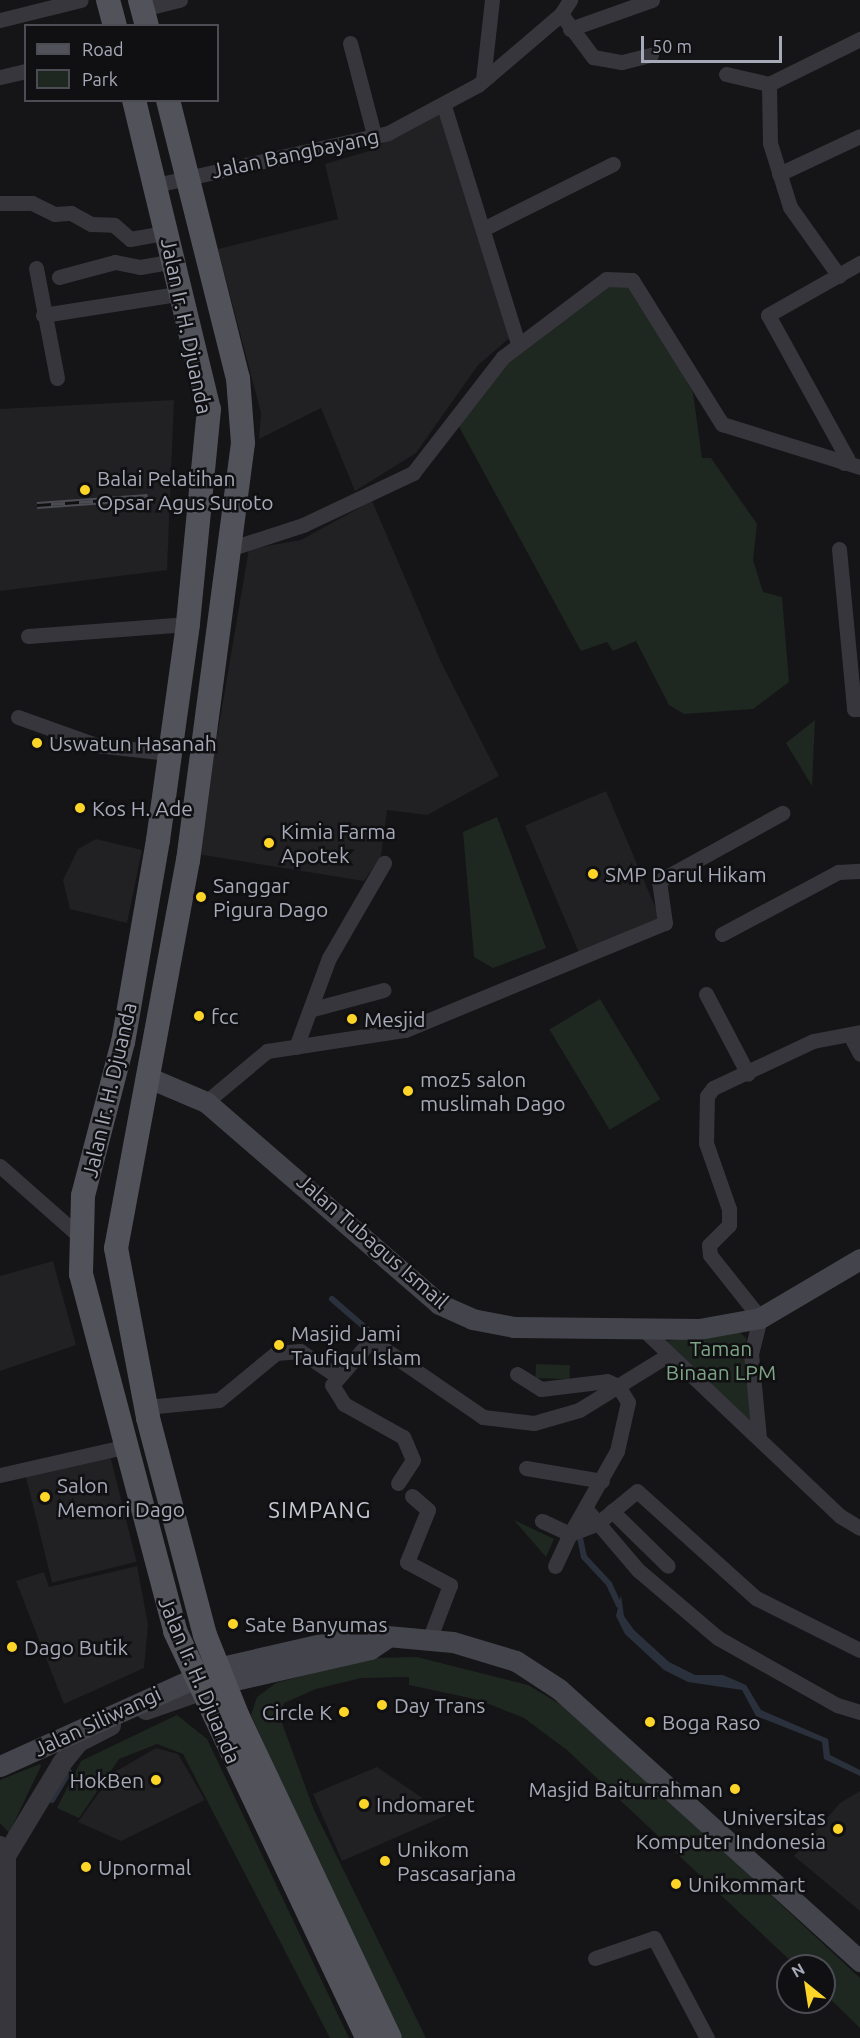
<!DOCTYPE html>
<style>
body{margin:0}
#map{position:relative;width:860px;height:2038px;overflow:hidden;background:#151517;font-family:Ubuntu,sans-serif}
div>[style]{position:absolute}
.built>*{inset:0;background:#212124;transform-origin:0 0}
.green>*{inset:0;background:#1f2721;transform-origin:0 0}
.water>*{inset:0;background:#2a313c}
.stream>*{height:6px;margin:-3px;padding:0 3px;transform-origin:3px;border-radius:3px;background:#2a313c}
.minor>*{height:15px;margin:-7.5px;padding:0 7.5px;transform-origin:7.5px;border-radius:7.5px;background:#36363c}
.tertiary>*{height:20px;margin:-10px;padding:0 10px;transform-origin:10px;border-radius:10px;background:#36363c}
.secondary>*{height:21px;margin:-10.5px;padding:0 10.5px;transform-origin:10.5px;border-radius:10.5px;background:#44444c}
.primary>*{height:24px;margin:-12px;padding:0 12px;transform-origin:12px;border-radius:12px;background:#52525b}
.rail>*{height:7px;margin-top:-3.5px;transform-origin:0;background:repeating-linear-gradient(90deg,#101012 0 14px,#4b4b53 0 28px);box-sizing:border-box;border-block:2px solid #4b4b53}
.dots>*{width:16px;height:16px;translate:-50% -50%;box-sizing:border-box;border:3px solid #101012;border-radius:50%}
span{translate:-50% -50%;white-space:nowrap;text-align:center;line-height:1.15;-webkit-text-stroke:5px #101012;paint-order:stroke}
.street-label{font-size:21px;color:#a6a9b8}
.poi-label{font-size:21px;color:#a6a9b8}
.left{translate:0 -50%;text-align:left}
.right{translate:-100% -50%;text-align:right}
.park-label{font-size:21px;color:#7ca485}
.neighbourhood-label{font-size:22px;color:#c7c9d4;letter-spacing:1.5px}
.legend{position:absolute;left:24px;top:24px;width:195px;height:78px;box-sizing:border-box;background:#101012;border:2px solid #4c4d54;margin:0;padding:8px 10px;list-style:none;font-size:18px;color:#a6a9b8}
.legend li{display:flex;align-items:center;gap:12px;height:30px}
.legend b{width:30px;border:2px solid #4c4d54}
.north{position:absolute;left:776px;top:1954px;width:60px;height:60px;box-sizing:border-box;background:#101012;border:2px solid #4c4d54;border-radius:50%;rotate:330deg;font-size:16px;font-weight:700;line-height:24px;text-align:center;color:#a6a9b8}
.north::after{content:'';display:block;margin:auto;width:21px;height:27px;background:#fcd528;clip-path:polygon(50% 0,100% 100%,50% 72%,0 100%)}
.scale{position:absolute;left:641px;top:36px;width:141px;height:27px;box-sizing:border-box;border:3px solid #a6a9b8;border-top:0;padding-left:8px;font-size:18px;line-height:21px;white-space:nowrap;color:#a6a9b8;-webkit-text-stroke:4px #101012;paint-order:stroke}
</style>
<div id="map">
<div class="built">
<i style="clip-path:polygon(442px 109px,513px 335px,478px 365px,416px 453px,355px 491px,321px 408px,259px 439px,261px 413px,218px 249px,338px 219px,325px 164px,369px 151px)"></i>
<i style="clip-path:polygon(174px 400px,167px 570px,0 591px,0 409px)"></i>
<i style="clip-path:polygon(372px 501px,441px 662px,499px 776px,427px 815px,387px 810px,381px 856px,364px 881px,197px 854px,249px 549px,301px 540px)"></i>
<i style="left:606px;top:791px;width:142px;height:88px;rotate:67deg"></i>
<i style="clip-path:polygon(96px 839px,142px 850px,127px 923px,70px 909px,63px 880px,78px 849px)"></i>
<i style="clip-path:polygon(53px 1261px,76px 1345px,0 1371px,0 1276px)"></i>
<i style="left:110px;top:1455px;width:110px;height:87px;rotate:76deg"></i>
<i style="clip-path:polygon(137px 1566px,148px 1624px,144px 1668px,64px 1704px,16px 1581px,44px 1572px,49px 1587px)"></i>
<i style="clip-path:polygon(156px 1748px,178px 1754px,205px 1800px,121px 1841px,78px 1822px,113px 1773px)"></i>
<i style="clip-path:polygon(377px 1767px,447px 1815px,342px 1861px,313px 1794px)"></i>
<i style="clip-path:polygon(860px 1791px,860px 1911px,794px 1856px,840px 1803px)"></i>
</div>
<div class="green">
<i style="clip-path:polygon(607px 284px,632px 285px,642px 299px,693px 393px,702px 458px,711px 458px,757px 524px,753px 560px,763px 592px,782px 597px,789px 682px,753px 709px,684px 714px,669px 705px,636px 641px,613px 651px,607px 642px,581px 651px,457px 423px,494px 369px)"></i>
<i style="clip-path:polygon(815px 720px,812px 786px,786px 743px)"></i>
<i style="clip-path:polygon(497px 817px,546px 948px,493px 968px,474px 957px,463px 832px)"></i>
<i style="left:600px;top:999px;width:117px;height:59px;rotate:59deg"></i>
<i style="clip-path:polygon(739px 1332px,746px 1338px,753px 1426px,665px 1341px)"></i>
<i style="left:536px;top:1364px;width:34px;height:14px;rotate:2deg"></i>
<i style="clip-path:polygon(514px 1520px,554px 1539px,546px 1557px)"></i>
<i style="clip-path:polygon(417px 1657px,528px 1685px,575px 1713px,860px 1978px,860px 2028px,824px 1993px,824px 1966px,796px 1966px,567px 1750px,524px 1718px,479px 1700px,409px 1685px,409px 1677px,361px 1678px,316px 1689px,284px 1703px,279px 1715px,314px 1810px,426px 2038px,397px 2038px,251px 1715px,257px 1697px,276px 1683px,370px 1658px)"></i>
<i style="clip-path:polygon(177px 1715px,207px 1739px,349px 2038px,330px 2038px,183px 1754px,157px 1744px,119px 1759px,79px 1818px,57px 1808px,81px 1761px)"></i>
<i style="clip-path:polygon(40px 1764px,41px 1766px,9px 1833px,0 1823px,0 1780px)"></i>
</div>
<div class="water">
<i style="clip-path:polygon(621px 1595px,624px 1616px,634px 1630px,669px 1662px,695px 1675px,723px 1675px,746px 1685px,761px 1710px,828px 1739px,830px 1755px,860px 1770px,860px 1776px,824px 1759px,822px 1742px,756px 1716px,742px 1690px,688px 1682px,664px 1670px,625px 1634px,616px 1616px)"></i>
</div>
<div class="stream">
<i style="left:332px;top:1299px;width:60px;rotate:40.9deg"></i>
<i style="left:580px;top:1538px;width:19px;rotate:78deg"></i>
<i style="left:584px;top:1557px;width:37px;rotate:47deg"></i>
<i style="left:609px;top:1584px;width:23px;rotate:65deg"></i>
<i style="left:52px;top:1800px;width:33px;rotate:-59deg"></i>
</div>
<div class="minor">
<i style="left:143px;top:9px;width:38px;rotate:-14deg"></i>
<i style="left:561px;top:14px;width:54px;rotate:53.3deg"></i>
<i style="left:593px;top:57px;width:29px;rotate:10deg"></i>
<i style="left:622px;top:62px;width:30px;rotate:-14deg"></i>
<i style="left:0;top:20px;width:83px;rotate:-13.9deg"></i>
<i style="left:570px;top:29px;width:87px;rotate:-19.5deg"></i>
<i style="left:350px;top:43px;width:98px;rotate:75.3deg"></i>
<i style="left:726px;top:74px;width:44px;rotate:13.1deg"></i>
<i style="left:0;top:77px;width:27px;rotate:-13deg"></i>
<i style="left:483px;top:80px;width:81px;rotate:-83.6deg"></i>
<i style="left:444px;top:106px;width:248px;rotate:72.7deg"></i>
<i style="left:779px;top:174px;width:89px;rotate:-25.1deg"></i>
<i style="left:156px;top:185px;width:238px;rotate:-12.6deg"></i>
<i style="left:388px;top:133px;width:102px;rotate:-28.1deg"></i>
<i style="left:478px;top:85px;width:109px;rotate:-40.5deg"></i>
<i style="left:561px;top:14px;width:17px;rotate:-57deg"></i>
<i style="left:0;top:203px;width:32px"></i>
<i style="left:32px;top:203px;width:25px;rotate:26deg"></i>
<i style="left:55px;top:214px;width:16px;rotate:-4deg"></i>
<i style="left:71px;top:213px;width:23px;rotate:29deg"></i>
<i style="left:91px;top:224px;width:23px;rotate:2deg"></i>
<i style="left:114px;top:225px;width:21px;rotate:41deg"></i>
<i style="left:130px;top:239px;width:39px;rotate:-10deg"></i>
<i style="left:485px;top:228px;width:143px;rotate:-26.6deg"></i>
<i style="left:36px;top:268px;width:112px;rotate:79.2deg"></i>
<i style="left:839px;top:276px;width:85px;rotate:-125.4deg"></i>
<i style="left:790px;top:207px;width:67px;rotate:-107.4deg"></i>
<i style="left:770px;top:143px;width:59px;rotate:-91deg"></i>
<i style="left:769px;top:84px;width:102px;rotate:-26.3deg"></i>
<i style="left:59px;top:277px;width:58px;rotate:-15deg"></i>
<i style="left:115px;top:262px;width:25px;rotate:11deg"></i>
<i style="left:140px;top:267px;width:36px;rotate:-10deg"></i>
<i style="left:43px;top:315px;width:142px;rotate:-8.9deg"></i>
<i style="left:844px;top:463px;width:6px;rotate:-59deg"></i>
<i style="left:847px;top:458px;width:163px;rotate:-118.9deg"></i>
<i style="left:768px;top:315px;width:106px;rotate:-29.5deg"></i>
<i style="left:232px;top:548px;width:75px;rotate:-17.9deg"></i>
<i style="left:303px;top:525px;width:122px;rotate:-25.3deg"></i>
<i style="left:413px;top:473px;width:147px;rotate:-52.2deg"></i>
<i style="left:503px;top:357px;width:129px;rotate:-37.1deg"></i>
<i style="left:606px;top:279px;width:26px;rotate:2deg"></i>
<i style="left:632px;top:280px;width:170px;rotate:58deg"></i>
<i style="left:722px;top:424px;width:145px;rotate:17.3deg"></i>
<i style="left:839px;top:549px;width:161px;rotate:84.6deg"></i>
<i style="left:854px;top:709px;width:6px"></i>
<i style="left:28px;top:636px;width:160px;rotate:-4.3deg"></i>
<i style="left:18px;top:717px;width:83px;rotate:19.7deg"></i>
<i style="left:96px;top:745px;width:73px;rotate:6.3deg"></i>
<i style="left:722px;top:934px;width:132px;rotate:-28.1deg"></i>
<i style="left:838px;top:872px;width:22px;rotate:-3deg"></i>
<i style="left:706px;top:994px;width:90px;rotate:62.3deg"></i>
<i style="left:313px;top:1009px;width:73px;rotate:-15deg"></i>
<i style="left:851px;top:1037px;width:19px;rotate:62deg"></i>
<i style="left:296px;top:1047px;width:95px;rotate:-69.7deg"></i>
<i style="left:329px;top:958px;width:110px;rotate:-59.9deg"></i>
<i style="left:206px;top:1102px;width:80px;rotate:-39.9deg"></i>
<i style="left:267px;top:1051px;width:140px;rotate:-8.7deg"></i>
<i style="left:405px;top:1030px;width:281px;rotate:-22.4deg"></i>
<i style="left:665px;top:923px;width:42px;rotate:-98.1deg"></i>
<i style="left:659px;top:881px;width:141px;rotate:-28.9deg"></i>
<i style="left:0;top:1166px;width:106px;rotate:41.5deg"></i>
<i style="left:644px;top:1330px;width:270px;rotate:43.5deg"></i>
<i style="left:840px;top:1516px;width:23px;rotate:31deg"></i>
<i style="left:517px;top:1374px;width:28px;rotate:32deg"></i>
<i style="left:541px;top:1389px;width:66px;rotate:-6.9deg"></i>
<i style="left:607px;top:1381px;width:12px;rotate:24deg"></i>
<i style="left:618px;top:1386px;width:19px;rotate:58deg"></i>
<i style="left:628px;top:1402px;width:50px;rotate:102.7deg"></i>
<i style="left:617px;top:1451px;width:95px;rotate:119.5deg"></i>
<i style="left:570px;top:1534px;width:31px;rotate:-155deg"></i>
<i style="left:146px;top:1407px;width:73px;rotate:-5.5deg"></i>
<i style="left:219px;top:1400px;width:74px;rotate:-39.5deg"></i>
<i style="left:276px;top:1353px;width:24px;rotate:-5deg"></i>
<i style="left:300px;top:1351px;width:45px;rotate:34deg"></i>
<i style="left:759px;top:1438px;width:84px;rotate:-95.4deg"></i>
<i style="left:751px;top:1354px;width:37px;rotate:-76deg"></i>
<i style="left:760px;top:1318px;width:80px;rotate:-128.4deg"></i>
<i style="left:710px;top:1255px;width:10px;rotate:-96deg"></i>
<i style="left:709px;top:1245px;width:28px;rotate:-45deg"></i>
<i style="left:729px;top:1225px;width:16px;rotate:-90deg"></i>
<i style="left:729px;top:1209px;width:70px;rotate:-109.2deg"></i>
<i style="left:706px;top:1143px;width:47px;rotate:-88.8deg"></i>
<i style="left:707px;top:1096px;width:10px;rotate:-53deg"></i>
<i style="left:713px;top:1088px;width:110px;rotate:-25.2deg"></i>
<i style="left:813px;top:1041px;width:48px;rotate:-10.8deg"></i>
<i style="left:526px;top:1468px;width:77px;rotate:9.7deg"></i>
<i style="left:0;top:1475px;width:126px;rotate:-12.8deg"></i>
<i style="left:398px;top:1483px;width:27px;rotate:-57deg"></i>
<i style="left:413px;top:1460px;width:25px;rotate:-113deg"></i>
<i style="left:403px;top:1437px;width:68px;rotate:-150.8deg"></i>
<i style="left:344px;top:1404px;width:22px;rotate:-122deg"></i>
<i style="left:332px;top:1385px;width:60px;rotate:-49.1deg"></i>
<i style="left:371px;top:1340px;width:136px;rotate:34.5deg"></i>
<i style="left:483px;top:1417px;width:51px;rotate:6.7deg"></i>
<i style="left:534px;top:1423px;width:47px;rotate:-16.1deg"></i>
<i style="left:579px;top:1410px;width:105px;rotate:-31.7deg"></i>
<i style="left:412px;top:1496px;width:21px;rotate:41deg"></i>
<i style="left:428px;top:1510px;width:56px;rotate:112deg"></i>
<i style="left:407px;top:1562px;width:49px;rotate:28.1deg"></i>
<i style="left:450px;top:1585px;width:59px;rotate:110.9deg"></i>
<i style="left:586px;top:1509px;width:80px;rotate:49.6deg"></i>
<i style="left:638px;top:1570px;width:105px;rotate:40.4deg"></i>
<i style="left:718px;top:1638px;width:137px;rotate:29.4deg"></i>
<i style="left:837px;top:1705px;width:24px;rotate:17deg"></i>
<i style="left:612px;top:1511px;width:78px;rotate:44.5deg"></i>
<i style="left:555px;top:1566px;width:35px;rotate:-65deg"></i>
<i style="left:570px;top:1534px;width:30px;rotate:-21deg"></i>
<i style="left:598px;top:1523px;width:50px;rotate:-39.4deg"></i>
<i style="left:637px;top:1491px;width:160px;rotate:42deg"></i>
<i style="left:756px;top:1598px;width:116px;rotate:26.6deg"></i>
<i style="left:595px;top:1958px;width:62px;rotate:-18.7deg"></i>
<i style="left:654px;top:1938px;width:113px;rotate:62.1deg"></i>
</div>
<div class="tertiary">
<i style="left:146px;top:1710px;width:73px;rotate:-19.2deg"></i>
<i style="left:0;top:1846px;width:12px;rotate:59deg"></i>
<i style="left:6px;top:1856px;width:182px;rotate:90deg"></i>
<i style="left:6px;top:1856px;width:109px;rotate:-58.9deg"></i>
<i style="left:62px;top:1763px;width:27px;rotate:-51deg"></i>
<i style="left:79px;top:1742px;width:36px;rotate:-27deg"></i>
</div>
<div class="secondary">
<i style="left:147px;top:1077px;width:64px;rotate:23deg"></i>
<i style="left:206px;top:1102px;width:308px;rotate:40.9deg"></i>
<i style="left:439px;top:1304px;width:36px;rotate:24deg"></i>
<i style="left:472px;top:1319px;width:43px;rotate:10.8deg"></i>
<i style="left:514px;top:1327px;width:185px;rotate:0.6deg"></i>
<i style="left:699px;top:1329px;width:62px;rotate:-10.2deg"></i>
<i style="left:760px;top:1318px;width:116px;rotate:-30.5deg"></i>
<i style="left:222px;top:1683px;width:152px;rotate:-12.9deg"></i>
<i style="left:370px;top:1649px;width:18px;rotate:-34deg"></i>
<i style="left:0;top:1766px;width:238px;rotate:-24.3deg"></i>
<i style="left:217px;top:1668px;width:152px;rotate:-12.9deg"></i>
<i style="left:365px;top:1634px;width:88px;rotate:5.2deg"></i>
<i style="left:453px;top:1642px;width:66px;rotate:16.8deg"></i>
<i style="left:516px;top:1661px;width:51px;rotate:33.1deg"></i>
<i style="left:559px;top:1689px;width:406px;rotate:42.1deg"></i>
</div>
<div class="primary">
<i style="left:108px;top:0;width:27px;rotate:75deg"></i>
<i style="left:140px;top:0;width:27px;rotate:75deg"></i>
<i style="left:134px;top:100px;width:318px;rotate:76.4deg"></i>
<i style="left:209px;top:409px;width:216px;rotate:95.6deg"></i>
<i style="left:188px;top:624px;width:218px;rotate:97.9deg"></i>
<i style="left:158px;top:840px;width:205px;rotate:99.8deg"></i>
<i style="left:123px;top:1042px;width:159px;rotate:104.6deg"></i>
<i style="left:83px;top:1196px;width:78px;rotate:91.5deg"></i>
<i style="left:81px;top:1274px;width:369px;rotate:75.2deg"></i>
<i style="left:175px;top:1631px;width:450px;rotate:64.7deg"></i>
<i style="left:168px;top:100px;width:287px;rotate:75.9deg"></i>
<i style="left:238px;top:378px;width:65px;rotate:85.6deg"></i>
<i style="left:243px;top:443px;width:421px;rotate:97.5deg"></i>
<i style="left:188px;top:860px;width:395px;rotate:100.5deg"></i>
<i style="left:116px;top:1248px;width:173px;rotate:79.3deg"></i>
<i style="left:148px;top:1418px;width:224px;rotate:75.3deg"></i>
<i style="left:205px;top:1635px;width:88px;rotate:68.1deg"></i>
<i style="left:238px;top:1717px;width:355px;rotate:64.7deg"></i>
</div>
<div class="rail">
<i style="left:37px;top:505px;width:111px;rotate:-4.1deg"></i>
</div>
<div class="dots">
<i style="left:85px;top:490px;background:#fcd528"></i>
<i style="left:37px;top:743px;background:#fcd528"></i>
<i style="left:80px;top:808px;background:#fcd528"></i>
<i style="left:269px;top:843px;background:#fcd528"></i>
<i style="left:593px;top:874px;background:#fcd528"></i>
<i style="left:201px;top:897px;background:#fcd528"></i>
<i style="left:199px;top:1016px;background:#fcd528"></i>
<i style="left:352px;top:1019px;background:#fcd528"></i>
<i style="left:408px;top:1091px;background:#fcd528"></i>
<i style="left:279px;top:1345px;background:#fcd528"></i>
<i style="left:45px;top:1497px;background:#fcd528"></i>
<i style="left:233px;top:1624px;background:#fcd528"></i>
<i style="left:12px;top:1647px;background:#fcd528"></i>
<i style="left:382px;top:1705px;background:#fcd528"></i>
<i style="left:344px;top:1712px;background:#fcd528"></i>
<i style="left:650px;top:1722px;background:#fcd528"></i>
<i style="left:156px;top:1780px;background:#fcd528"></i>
<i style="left:735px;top:1789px;background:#fcd528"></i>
<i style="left:364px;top:1804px;background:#fcd528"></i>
<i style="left:838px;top:1829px;background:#fcd528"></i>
<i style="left:385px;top:1861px;background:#fcd528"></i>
<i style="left:86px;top:1867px;background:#fcd528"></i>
<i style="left:676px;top:1884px;background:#fcd528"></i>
</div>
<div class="street-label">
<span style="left:295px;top:153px;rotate:-12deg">Jalan Bangbayang</span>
<span style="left:187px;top:326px;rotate:78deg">Jalan Ir. H. Djuanda</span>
<span style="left:109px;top:1090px;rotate:-77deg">Jalan Ir. H. Djuanda</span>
<span style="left:373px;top:1241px;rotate:41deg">Jalan Tubagus Ismail</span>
<span style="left:200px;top:1680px;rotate:67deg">Jalan Ir. H. Djuanda</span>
<span style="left:97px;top:1721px;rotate:-25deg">Jalan Siliwangi</span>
</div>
<div class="poi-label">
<span class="left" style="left:97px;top:490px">Balai Pelatihan<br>Opsar Agus Suroto</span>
<span class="left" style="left:49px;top:743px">Uswatun Hasanah</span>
<span class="left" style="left:92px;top:808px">Kos H. Ade</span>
<span class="left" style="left:281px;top:843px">Kimia Farma<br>Apotek</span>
<span class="left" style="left:605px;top:874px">SMP Darul Hikam</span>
<span class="left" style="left:213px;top:897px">Sanggar<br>Pigura Dago</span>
<span class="left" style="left:211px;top:1016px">fcc</span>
<span class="left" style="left:364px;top:1019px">Mesjid</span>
<span class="left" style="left:420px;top:1091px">moz5 salon<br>muslimah Dago</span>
<span class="left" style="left:291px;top:1345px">Masjid Jami<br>Taufiqul Islam</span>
<span class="left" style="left:57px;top:1497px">Salon<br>Memori Dago</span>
<span class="left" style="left:245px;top:1624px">Sate Banyumas</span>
<span class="left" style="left:24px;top:1647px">Dago Butik</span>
<span class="left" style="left:394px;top:1705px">Day Trans</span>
<span class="right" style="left:332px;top:1712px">Circle K</span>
<span class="left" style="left:662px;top:1722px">Boga Raso</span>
<span class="right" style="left:144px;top:1780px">HokBen</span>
<span class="right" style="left:723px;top:1789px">Masjid Baiturrahman</span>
<span class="left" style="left:376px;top:1804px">Indomaret</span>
<span class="right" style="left:826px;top:1829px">Universitas<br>Komputer Indonesia</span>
<span class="left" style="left:397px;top:1861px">Unikom<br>Pascasarjana</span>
<span class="left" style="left:98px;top:1867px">Upnormal</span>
<span class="left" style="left:688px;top:1884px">Unikommart</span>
</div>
<div class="park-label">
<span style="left:721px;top:1360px">Taman<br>Binaan LPM</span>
</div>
<div class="neighbourhood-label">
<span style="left:320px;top:1510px">SIMPANG</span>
</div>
<ul class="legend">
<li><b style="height:8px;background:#52525b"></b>Road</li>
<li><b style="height:16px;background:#1f2721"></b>Park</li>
</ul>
<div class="north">N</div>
<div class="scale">50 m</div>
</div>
